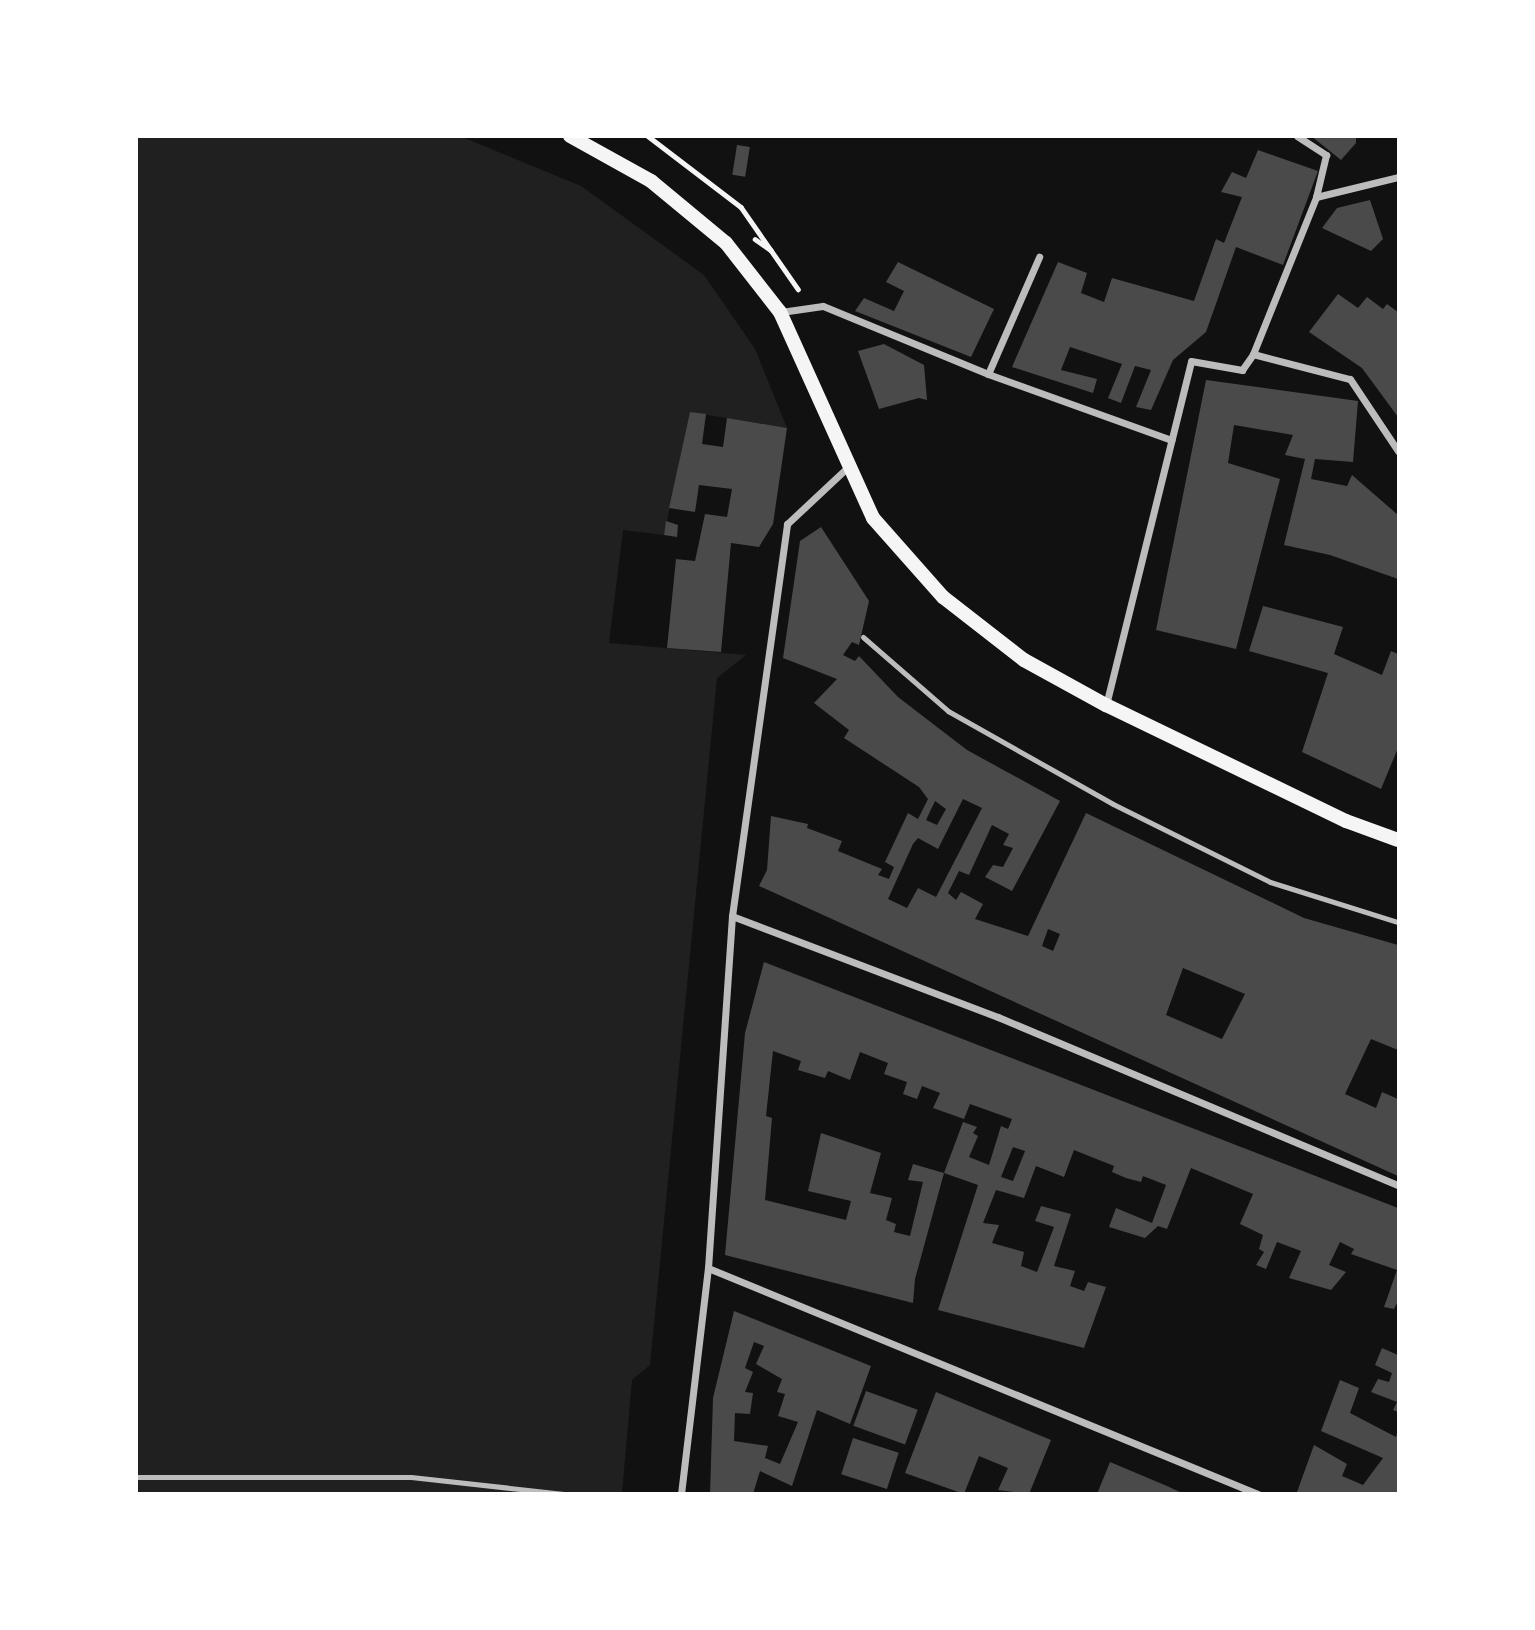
<!DOCTYPE html>
<style>
body{margin:0}
#map{position:relative;width:1535px;height:1630px;overflow:hidden;background:#111;font-family:"Source Sans 3",sans-serif}
div>[style]{position:absolute}
.green>*{inset:0;background:#202020}
.building>*{inset:0;background:#4a4a4a;transform-origin:0 0}
.path>*{height:4.5px;margin:-2.25px;padding:0 2.25px;transform-origin:2.25px;border-radius:2.25px;background:#f5f5f5}
.service>*{height:5px;margin:-2.5px;padding:0 2.5px;transform-origin:2.5px;border-radius:2.5px;background:#bcbcbc}
.minor>*{height:7px;margin:-3.5px;padding:0 3.5px;transform-origin:3.5px;border-radius:3.5px;background:#bcbcbc}
.secondary>*{height:14px;margin:-7px;padding:0 7px;transform-origin:7px;border-radius:7px;background:#f5f5f5}
span{translate:-50% -50%;white-space:nowrap;text-align:center;line-height:1.15;-webkit-text-stroke:7px #fff;paint-order:stroke}
.frame{position:absolute;inset:0;border:138px solid #fff;pointer-events:none}
</style>
<div id="map">
<div class="green">
<i style="clip-path:polygon(137px 137px,462px 137px,581px 186px,704px 275px,755px 349px,787px 428px,690px 412px,664px 535px,623px 530px,609px 643px,746px 655px,717px 678px,650px 1365px,632px 1380px,622px 1493px,137px 1494px)"></i>
</div>
<div class="building">
<i style="clip-path:polygon(1311px 136px,1356px 136px,1356px 143px,1341px 160px)"></i>
<i style="left:737px;top:145px;width:13px;height:30px;rotate:9deg"></i>
<i style="clip-path:polygon(1258px 150px,1318px 171px,1283px 265px,1236px 247px,1206px 332px,1173px 360px,1151px 410px,1136px 407px,1151px 370px,1135px 366px,1121px 403px,1108px 398px,1122px 364px,1070px 347px,1061px 370px,1097px 379px,1093px 393px,1012px 367px,1058px 262px,1087px 273px,1081px 293px,1104px 302px,1112px 278px,1194px 301px,1216px 239px,1224px 243px,1242px 197px,1221px 192px,1232px 172px,1246px 178px)"></i>
<i style="clip-path:polygon(1370px 200px,1383px 239px,1371px 251px,1322px 228px,1337px 208px)"></i>
<i style="clip-path:polygon(898px 262px,994px 309px,971px 357px,855px 311px,864px 298px,894px 311px,904px 291px,886px 282px)"></i>
<i style="clip-path:polygon(1338px 294px,1358px 308px,1367px 297px,1383px 309px,1387px 304px,1398px 312px,1398px 417px,1362px 368px,1309px 332px)"></i>
<i style="clip-path:polygon(884px 344px,924px 365px,927px 400px,919px 398px,879px 409px,858px 351px)"></i>
<i style="clip-path:polygon(1206px 380px,1358px 401px,1353px 462px,1315px 459px,1311px 479px,1347px 486px,1352px 475px,1398px 515px,1398px 579px,1330px 555px,1284px 545px,1305px 459px,1285px 455px,1293px 435px,1234px 425px,1228px 463px,1280px 479px,1236px 649px,1156px 630px)"></i>
<i style="clip-path:polygon(690px 412px,706px 414px,702px 444px,723px 447px,727px 418px,787px 428px,773px 524px,759px 547px,731px 543px,721px 652px,667px 648px,676px 559px,695px 561px,705px 514px,727px 517px,732px 489px,699px 485px,695px 512px,669px 508px)"></i>
<i style="clip-path:polygon(666px 521px,678px 525px,677px 537px,664px 535px)"></i>
<i style="clip-path:polygon(evenodd,821px 527px,869px 601px,859px 645px,852px 642px,843px 655px,855px 661px,859px 656px,898px 697px,967px 750px,1060px 801px,1012px 891px,985px 877px,993px 865px,1003px 867px,1013px 848px,1003px 845px,1009px 834px,992px 825px,969px 875px,959px 871px,948px 893px,956px 900px,961px 892px,983px 904px,975px 919px,1028px 936px,1086px 813px,1304px 918px,1398px 945px,1398px 1050px,1371px 1039px,1345px 1094px,1376px 1108px,1382px 1092px,1398px 1099px,1398px 1176px,759px 886px,767px 870px,771px 816px,808px 824px,807px 828px,842px 841px,838px 851px,882px 869px,878px 875px,889px 879px,894px 867px,885px 862px,908px 813px,918px 819px,928px 799px,919px 787px,844px 738px,849px 730px,814px 703px,837px 679px,783px 658px,800px 541px,821px 527px,963px 799px,982px 808px,936px 897px,918px 888px,907px 908px,888px 899px,913px 844px,918px 838px,938px 849px,963px 799px,821px 527px,935px 801px,946px 809px,937px 825px,926px 820px,935px 801px,821px 527px,1048px 929px,1060px 934px,1053px 951px,1042px 946px,1048px 929px,821px 527px,1183px 968px,1245px 994px,1222px 1039px,1166px 1015px,1183px 968px)"></i>
<i style="clip-path:polygon(1263px 606px,1343px 627px,1334px 654px,1382px 675px,1391px 651px,1398px 654px,1398px 748px,1381px 789px,1302px 752px,1328px 673px,1249px 651px)"></i>
<i style="clip-path:polygon(evenodd,764px 962px,1398px 1208px,1398px 1301px,1394px 1309px,1384px 1307px,1397px 1270px,1351px 1254px,1354px 1249px,1340px 1242px,1329px 1265px,1346px 1272px,1331px 1290px,1289px 1278px,1301px 1251px,1277px 1242px,1266px 1269px,1256px 1265px,1264px 1252px,1259px 1249px,1263px 1235px,1240px 1224px,1253px 1194px,1191px 1168px,1167px 1229px,1158px 1226px,1145px 1238px,1109px 1227px,1116px 1208px,1152px 1223px,1166px 1185px,1143px 1176px,1141px 1182px,1126px 1178px,1112px 1172px,1114px 1166px,1074px 1150px,1064px 1177px,1036px 1166px,1024px 1198px,996px 1190px,983px 1223px,999px 1225px,992px 1243px,1024px 1252px,1021px 1266px,1037px 1272px,1054px 1227px,1035px 1221px,1041px 1206px,1071px 1214px,1054px 1266px,1075px 1271px,1070px 1286px,1084px 1291px,1088px 1282px,1106px 1287px,1084px 1348px,938px 1310px,978px 1185px,944px 1173px,963px 1122px,977px 1127px,973px 1133px,978px 1136px,969px 1157px,989px 1165px,1001px 1126px,1008px 1129px,1012px 1119px,970px 1104px,964px 1119px,933px 1108px,940px 1093px,922px 1086px,917px 1099px,903px 1094px,907px 1082px,884px 1074px,888px 1063px,860px 1052px,850px 1080px,828px 1071px,825px 1078px,798px 1070px,801px 1061px,773px 1051px,766px 1116px,772px 1118px,765px 1200px,846px 1220px,851px 1201px,808px 1191px,821px 1133px,881px 1153px,870px 1193px,892px 1198px,886px 1220px,896px 1224px,894px 1232px,910px 1236px,923px 1182px,908px 1180px,913px 1164px,944px 1173px,915px 1279px,913px 1303px,725px 1255px,745px 1033px,764px 962px,1013px 1147px,1025px 1151px,1013px 1181px,1001px 1177px,1013px 1147px)"></i>
<i style="clip-path:polygon(evenodd,734px 1311px,871px 1366px,850px 1424px,817px 1410px,792px 1486px,760px 1471px,753px 1494px,710px 1494px,713px 1398px,734px 1311px,754px 1342px,764px 1346px,756px 1364px,782px 1379px,777px 1392px,785px 1394px,778px 1416px,798px 1422px,780px 1464px,765px 1458px,768px 1446px,734px 1441px,735px 1413px,750px 1414px,753px 1393px,745px 1392px,753px 1372px,745px 1368px,754px 1342px)"></i>
<i style="clip-path:polygon(1382px 1348px,1398px 1355px,1398px 1412px,1393px 1410px,1397px 1402px,1371px 1392px,1378px 1379px,1389px 1382px,1392px 1373px,1375px 1365px)"></i>
<i style="clip-path:polygon(1340px 1380px,1359px 1388px,1350px 1413px,1396px 1437px,1398px 1430px,1398px 1494px,1297px 1492px,1314px 1445px,1347px 1464px,1342px 1476px,1363px 1485px,1383px 1458px,1321px 1431px)"></i>
<i style="left:866px;top:1391px;width:55px;height:37px;rotate:20deg"></i>
<i style="clip-path:polygon(936px 1392px,1051px 1440px,1029px 1494px,998px 1490px,1008px 1468px,979px 1456px,964px 1494px,905px 1473px)"></i>
<i style="left:853px;top:1438px;width:48px;height:38px;rotate:18deg"></i>
<i style="clip-path:polygon(1110px 1462px,1167px 1486px,1184px 1494px,1097px 1494px)"></i>
</div>
<div class="path">
<i style="left:648px;top:136px;width:117px;rotate:37.4deg"></i>
<i style="left:741px;top:207px;width:100px;rotate:55.2deg"></i>
<i style="left:755px;top:239px;width:19px;rotate:35deg"></i>
</div>
<div class="service">
<i style="left:863px;top:637px;width:113px;rotate:41deg"></i>
<i style="left:948px;top:711px;width:189px;rotate:29.4deg"></i>
<i style="left:1113px;top:804px;width:175px;rotate:26.4deg"></i>
<i style="left:1270px;top:882px;width:134px;rotate:17.4deg"></i>
<i style="left:136px;top:1477px;width:275px"></i>
<i style="left:411px;top:1477px;width:156px;rotate:6.3deg"></i>
</div>
<div class="minor">
<i style="left:1297px;top:136px;width:35px;rotate:33deg"></i>
<i style="left:1326px;top:155px;width:43px;rotate:103.4deg"></i>
<i style="left:781px;top:312px;width:42px;rotate:-8.1deg"></i>
<i style="left:823px;top:306px;width:178px;rotate:22.4deg"></i>
<i style="left:988px;top:374px;width:195px;rotate:19.8deg"></i>
<i style="left:1253px;top:354px;width:100px;rotate:14.5deg"></i>
<i style="left:1350px;top:379px;width:87px;rotate:56.3deg"></i>
<i style="left:988px;top:374px;width:128px;rotate:-66.4deg"></i>
<i style="left:1106px;top:705px;width:354px;rotate:-76.1deg"></i>
<i style="left:1191px;top:361px;width:52px;rotate:10deg"></i>
<i style="left:1242px;top:370px;width:19px;rotate:-55deg"></i>
<i style="left:1253px;top:354px;width:169px;rotate:-68.1deg"></i>
<i style="left:1316px;top:197px;width:84px;rotate:-13.7deg"></i>
<i style="left:732px;top:916px;width:285px;rotate:20.8deg"></i>
<i style="left:998px;top:1017px;width:434px;rotate:22.8deg"></i>
<i style="left:708px;top:1268px;width:595px;rotate:22.34deg"></i>
<i style="left:681px;top:1494px;width:228px;rotate:-83.2deg"></i>
<i style="left:708px;top:1268px;width:353px;rotate:-86.1deg"></i>
<i style="left:732px;top:916px;width:396px;rotate:-82deg"></i>
<i style="left:787px;top:524px;width:83px;rotate:-43.1deg"></i>
</div>
<div class="secondary">
<i style="left:570px;top:136px;width:93px;rotate:29.1deg"></i>
<i style="left:651px;top:181px;width:97px;rotate:39.6deg"></i>
<i style="left:726px;top:243px;width:88px;rotate:52deg"></i>
<i style="left:780px;top:312px;width:226px;rotate:65.7deg"></i>
<i style="left:873px;top:518px;width:106px;rotate:48.5deg"></i>
<i style="left:943px;top:597px;width:103px;rotate:37.9deg"></i>
<i style="left:1024px;top:660px;width:94px;rotate:28.8deg"></i>
<i style="left:1106px;top:705px;width:267px;rotate:25.8deg"></i>
<i style="left:1346px;top:821px;width:55px;rotate:20.1deg"></i>
</div>
<div class="frame"></div>
</div>
